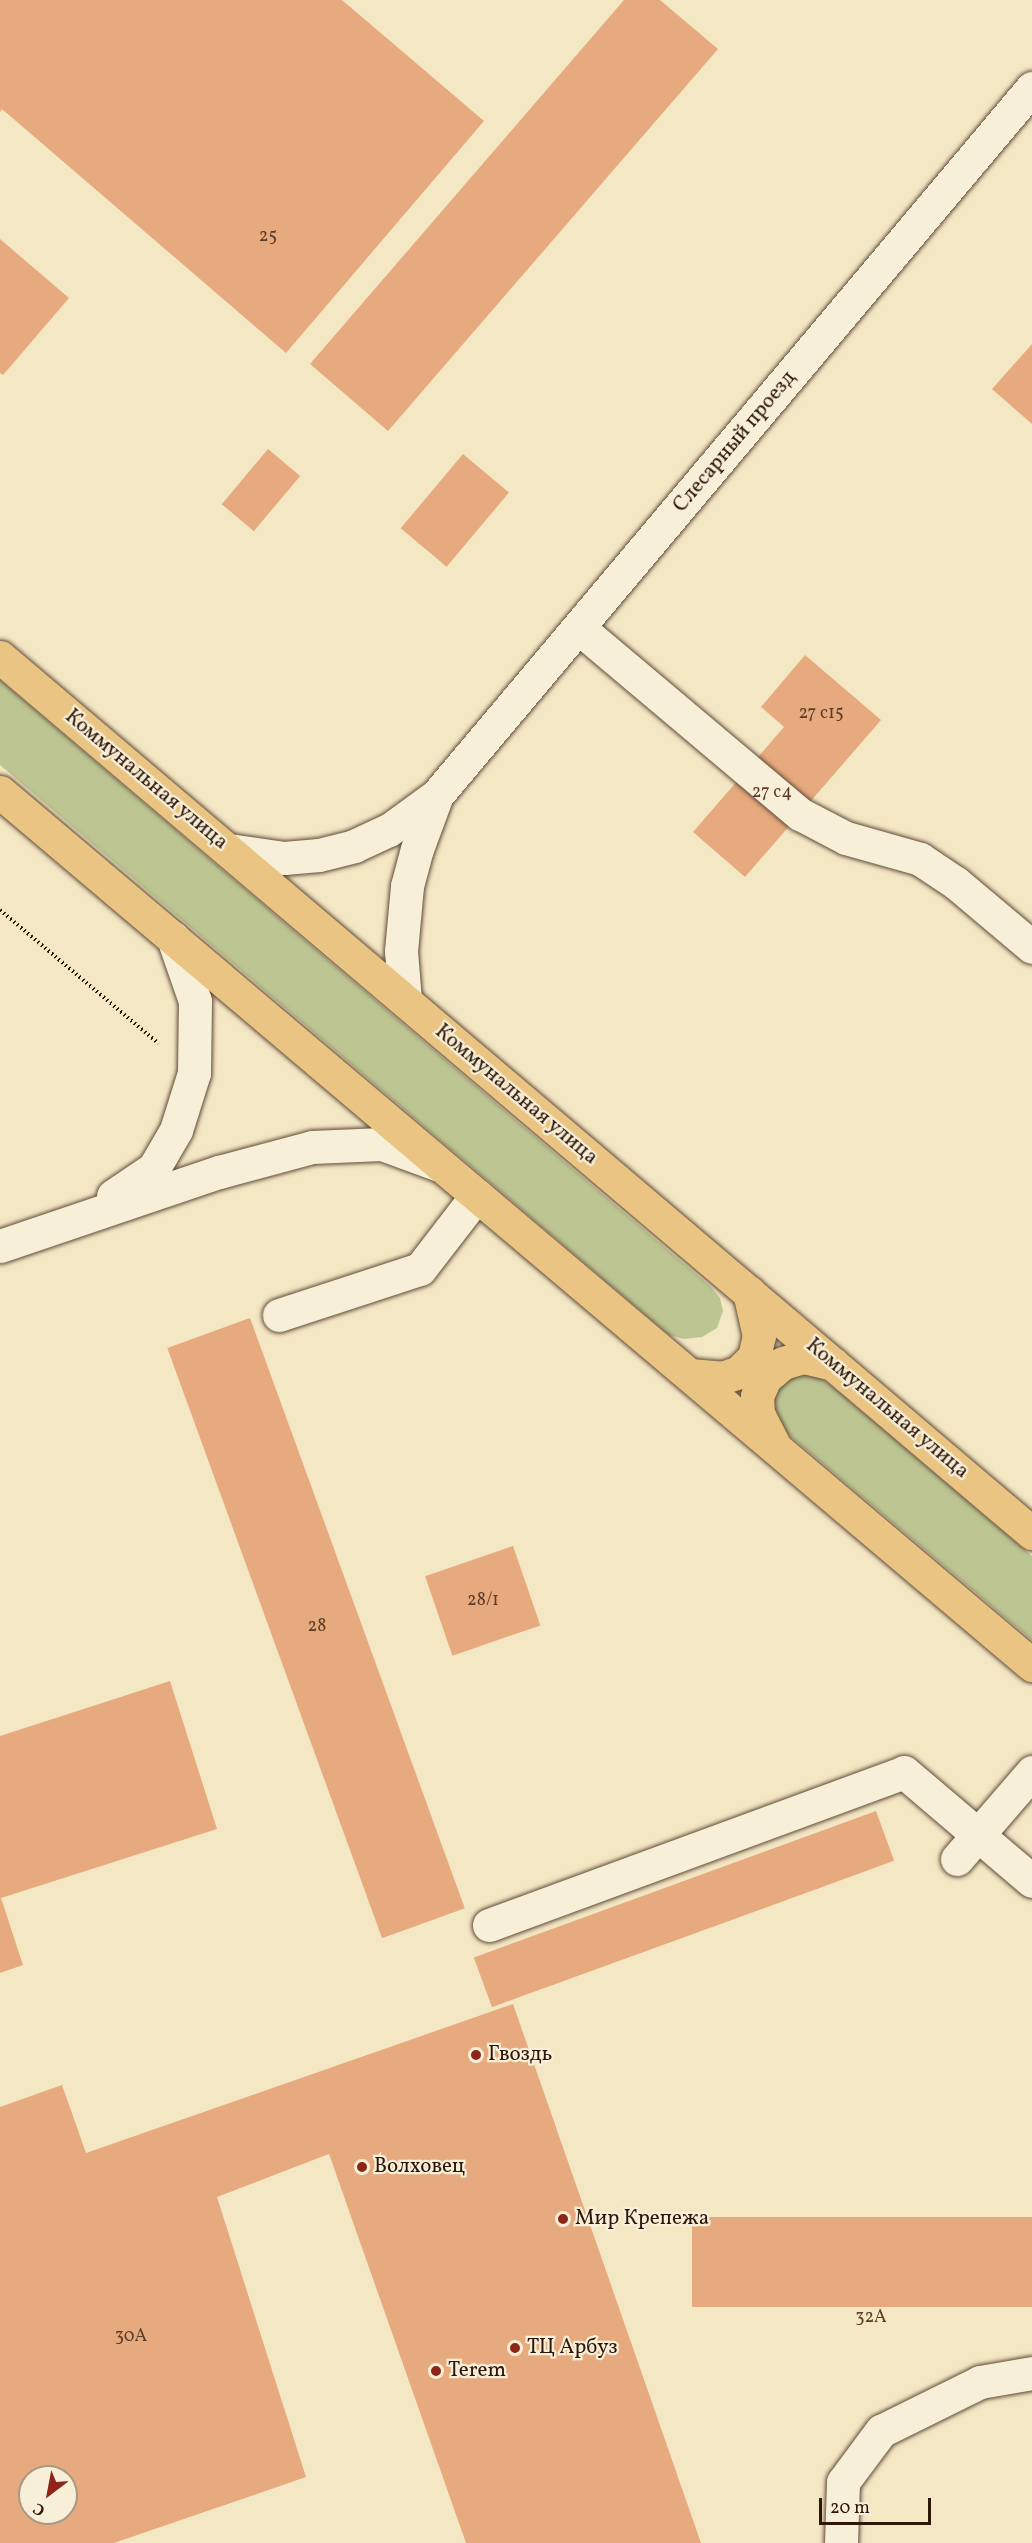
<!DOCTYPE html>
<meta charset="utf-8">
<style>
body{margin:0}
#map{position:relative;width:1032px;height:2543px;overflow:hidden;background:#f4e7c4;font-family:Vollkorn,serif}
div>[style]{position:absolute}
.green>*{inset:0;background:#bdc593}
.building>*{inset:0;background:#e7aa7f;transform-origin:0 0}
.path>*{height:4px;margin-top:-2px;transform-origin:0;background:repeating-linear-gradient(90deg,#2e170a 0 1.5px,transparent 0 4.5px)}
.roads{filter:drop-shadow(0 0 2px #604b38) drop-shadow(0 0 2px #604b38)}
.minor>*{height:33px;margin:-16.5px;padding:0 16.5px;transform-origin:16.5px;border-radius:16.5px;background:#f8efd9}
.major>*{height:33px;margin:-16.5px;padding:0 16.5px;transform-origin:16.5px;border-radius:16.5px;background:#eac482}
.dots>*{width:16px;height:16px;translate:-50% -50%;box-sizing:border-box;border:3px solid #f8efd9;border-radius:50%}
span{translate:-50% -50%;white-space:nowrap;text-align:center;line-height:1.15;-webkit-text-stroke:4.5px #f8efd9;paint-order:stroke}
.number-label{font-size:18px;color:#5c3c27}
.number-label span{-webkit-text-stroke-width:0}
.street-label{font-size:21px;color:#2e170a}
.poi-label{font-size:21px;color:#2e170a}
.left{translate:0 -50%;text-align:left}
.north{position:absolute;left:18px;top:2465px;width:60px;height:60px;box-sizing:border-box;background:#f8efd9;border:2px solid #a79986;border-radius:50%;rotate:212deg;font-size:16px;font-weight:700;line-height:24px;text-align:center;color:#2e170a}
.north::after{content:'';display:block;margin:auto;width:21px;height:27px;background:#8f2418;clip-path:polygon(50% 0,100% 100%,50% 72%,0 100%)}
.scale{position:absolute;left:819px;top:2498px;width:112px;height:27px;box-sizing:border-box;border:3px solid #2e170a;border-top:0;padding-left:8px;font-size:18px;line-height:21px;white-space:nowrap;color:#2e170a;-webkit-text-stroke:4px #f8efd9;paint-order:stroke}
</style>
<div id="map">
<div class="green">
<i style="clip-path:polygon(0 680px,710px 1286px,720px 1298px,723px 1311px,717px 1328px,702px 1337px,684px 1339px,669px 1335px,0 765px)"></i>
<i style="clip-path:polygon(803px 1372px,811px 1373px,832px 1386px,1032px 1556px,1032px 1640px,783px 1430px,772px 1414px,774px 1392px,792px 1376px)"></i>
</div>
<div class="building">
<i style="clip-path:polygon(0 0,342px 0,484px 121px,286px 353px,2px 109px,0 112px)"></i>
<i style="clip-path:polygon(624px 0,660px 0,718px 49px,388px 431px,310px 364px)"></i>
<i style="clip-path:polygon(0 239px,69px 298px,3px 375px,0 373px)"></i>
<i style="clip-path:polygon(1032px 344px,1032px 424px,992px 389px)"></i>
<i style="left:268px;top:449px;width:42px;height:72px;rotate:40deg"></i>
<i style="left:463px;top:454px;width:60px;height:97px;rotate:40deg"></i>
<i style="clip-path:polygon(805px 655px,881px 720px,745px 877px,693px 832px,784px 727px,761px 707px)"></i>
<i style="left:250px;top:1318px;width:628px;height:88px;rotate:70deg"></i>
<i style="left:513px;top:1546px;width:84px;height:93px;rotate:71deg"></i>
<i style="clip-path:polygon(170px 1681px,217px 1829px,1px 1898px,23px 1965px,0 1973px,0 1736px)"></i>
<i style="left:876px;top:1811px;width:53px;height:428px;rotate:70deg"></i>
<i style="clip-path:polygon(evenodd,513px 2004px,701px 2543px,466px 2543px,329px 2154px,217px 2197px,306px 2477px,114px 2543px,0 2543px,0 2107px,62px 2085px,86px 2153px,513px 2004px,30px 2477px,66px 2477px,66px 2513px,30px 2513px,30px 2477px)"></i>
<i style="left:1032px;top:2217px;width:90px;height:340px;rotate:90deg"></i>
</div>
<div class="path">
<i style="left:0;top:910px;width:207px;rotate:40.1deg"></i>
</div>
<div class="roads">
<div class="minor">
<i style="left:579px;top:628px;width:289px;rotate:40.1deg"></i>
<i style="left:800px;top:814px;width:52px;rotate:27.6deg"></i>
<i style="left:846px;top:838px;width:77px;rotate:15.8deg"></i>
<i style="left:920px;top:859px;width:43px;rotate:33.7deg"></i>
<i style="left:956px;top:883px;width:99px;rotate:40.1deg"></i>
<i style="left:229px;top:850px;width:56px;rotate:8.3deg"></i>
<i style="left:284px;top:858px;width:35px;rotate:-5deg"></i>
<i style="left:319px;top:855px;width:36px;rotate:-14deg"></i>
<i style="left:354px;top:846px;width:38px;rotate:-25deg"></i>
<i style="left:389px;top:830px;width:59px;rotate:-36.1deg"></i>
<i style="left:437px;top:795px;width:924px;rotate:-49.92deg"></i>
<i style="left:405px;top:1000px;width:49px;rotate:-94.7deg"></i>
<i style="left:401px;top:951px;width:65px;rotate:-84.7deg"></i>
<i style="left:407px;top:886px;width:38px;rotate:-75deg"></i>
<i style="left:417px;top:849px;width:58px;rotate:-69.7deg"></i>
<i style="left:113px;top:1196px;width:50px;rotate:-34.3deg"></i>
<i style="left:154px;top:1168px;width:44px;rotate:-59.9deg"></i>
<i style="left:176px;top:1130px;width:60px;rotate:-72.5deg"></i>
<i style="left:194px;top:1073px;width:72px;rotate:-89.2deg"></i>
<i style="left:195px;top:1001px;width:67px;rotate:-109.2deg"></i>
<i style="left:0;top:1246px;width:231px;rotate:-18.7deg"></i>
<i style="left:219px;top:1172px;width:96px;rotate:-15deg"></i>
<i style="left:312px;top:1147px;width:70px;rotate:-2.5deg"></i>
<i style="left:382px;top:1144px;width:61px;rotate:20.2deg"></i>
<i style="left:279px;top:1315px;width:148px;rotate:-18.1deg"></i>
<i style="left:420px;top:1269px;width:93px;rotate:-52.4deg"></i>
<i style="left:957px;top:1859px;width:115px;rotate:-49.2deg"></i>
<i style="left:489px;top:1925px;width:442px;rotate:-20.2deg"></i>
<i style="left:904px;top:1772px;width:168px;rotate:40.4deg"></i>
<i style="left:841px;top:2543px;width:61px;rotate:-88.1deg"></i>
<i style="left:843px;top:2482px;width:64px;rotate:-53.3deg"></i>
<i style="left:881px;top:2431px;width:110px;rotate:-26.3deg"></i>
<i style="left:980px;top:2382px;width:53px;rotate:-9.8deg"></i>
</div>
<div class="major">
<i style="left:0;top:657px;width:1354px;rotate:40.33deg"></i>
<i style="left:0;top:792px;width:1352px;rotate:40.23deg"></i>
<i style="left:690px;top:1375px;width:32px;rotate:5deg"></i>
<i style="left:722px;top:1378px;width:18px;rotate:-19deg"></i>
<i style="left:739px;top:1372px;width:21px;rotate:-45deg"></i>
<i style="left:754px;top:1357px;width:22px;rotate:-77deg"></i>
<i style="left:759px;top:1336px;width:45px;rotate:-102.8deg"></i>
<i style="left:773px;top:1443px;width:33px;rotate:-117deg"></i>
<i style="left:758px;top:1414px;width:18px;rotate:-93deg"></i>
<i style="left:757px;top:1396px;width:20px;rotate:-66deg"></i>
<i style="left:765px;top:1378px;width:23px;rotate:-40deg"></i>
<i style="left:783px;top:1363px;width:21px;rotate:-17deg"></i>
<i style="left:803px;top:1357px;width:31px;rotate:13deg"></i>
</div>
</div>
<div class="dots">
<i style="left:476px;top:2055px;background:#8f2418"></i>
<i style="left:362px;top:2167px;background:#8f2418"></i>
<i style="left:563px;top:2219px;background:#8f2418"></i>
<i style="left:515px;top:2348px;background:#8f2418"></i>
<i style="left:436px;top:2371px;background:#8f2418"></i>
</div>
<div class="number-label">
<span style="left:268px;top:237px">25</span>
<span style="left:821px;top:714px">27 c15</span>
<span style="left:772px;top:793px">27 c4</span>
<span style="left:483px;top:1601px">28/1</span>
<span style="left:317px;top:1627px">28</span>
<span style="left:871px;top:2318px">32А</span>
<span style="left:131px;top:2337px">30А</span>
</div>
<div class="street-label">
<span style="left:735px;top:442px;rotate:-50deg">Слесарный проезд</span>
<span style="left:146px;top:780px;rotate:40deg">Коммунальная улица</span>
<span style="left:516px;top:1095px;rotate:40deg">Коммунальная улица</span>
<span style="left:887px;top:1409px;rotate:40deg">Коммунальная улица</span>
</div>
<div class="poi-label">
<span class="left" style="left:488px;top:2055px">Гвоздь</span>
<span class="left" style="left:374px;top:2167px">Волховец</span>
<span class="left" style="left:575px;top:2219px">Мир Крепежа</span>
<span class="left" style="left:527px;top:2348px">ТЦ Арбуз</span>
<span class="left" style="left:448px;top:2371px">Terem</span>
</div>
<div class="north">С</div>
<div class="scale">20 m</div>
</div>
